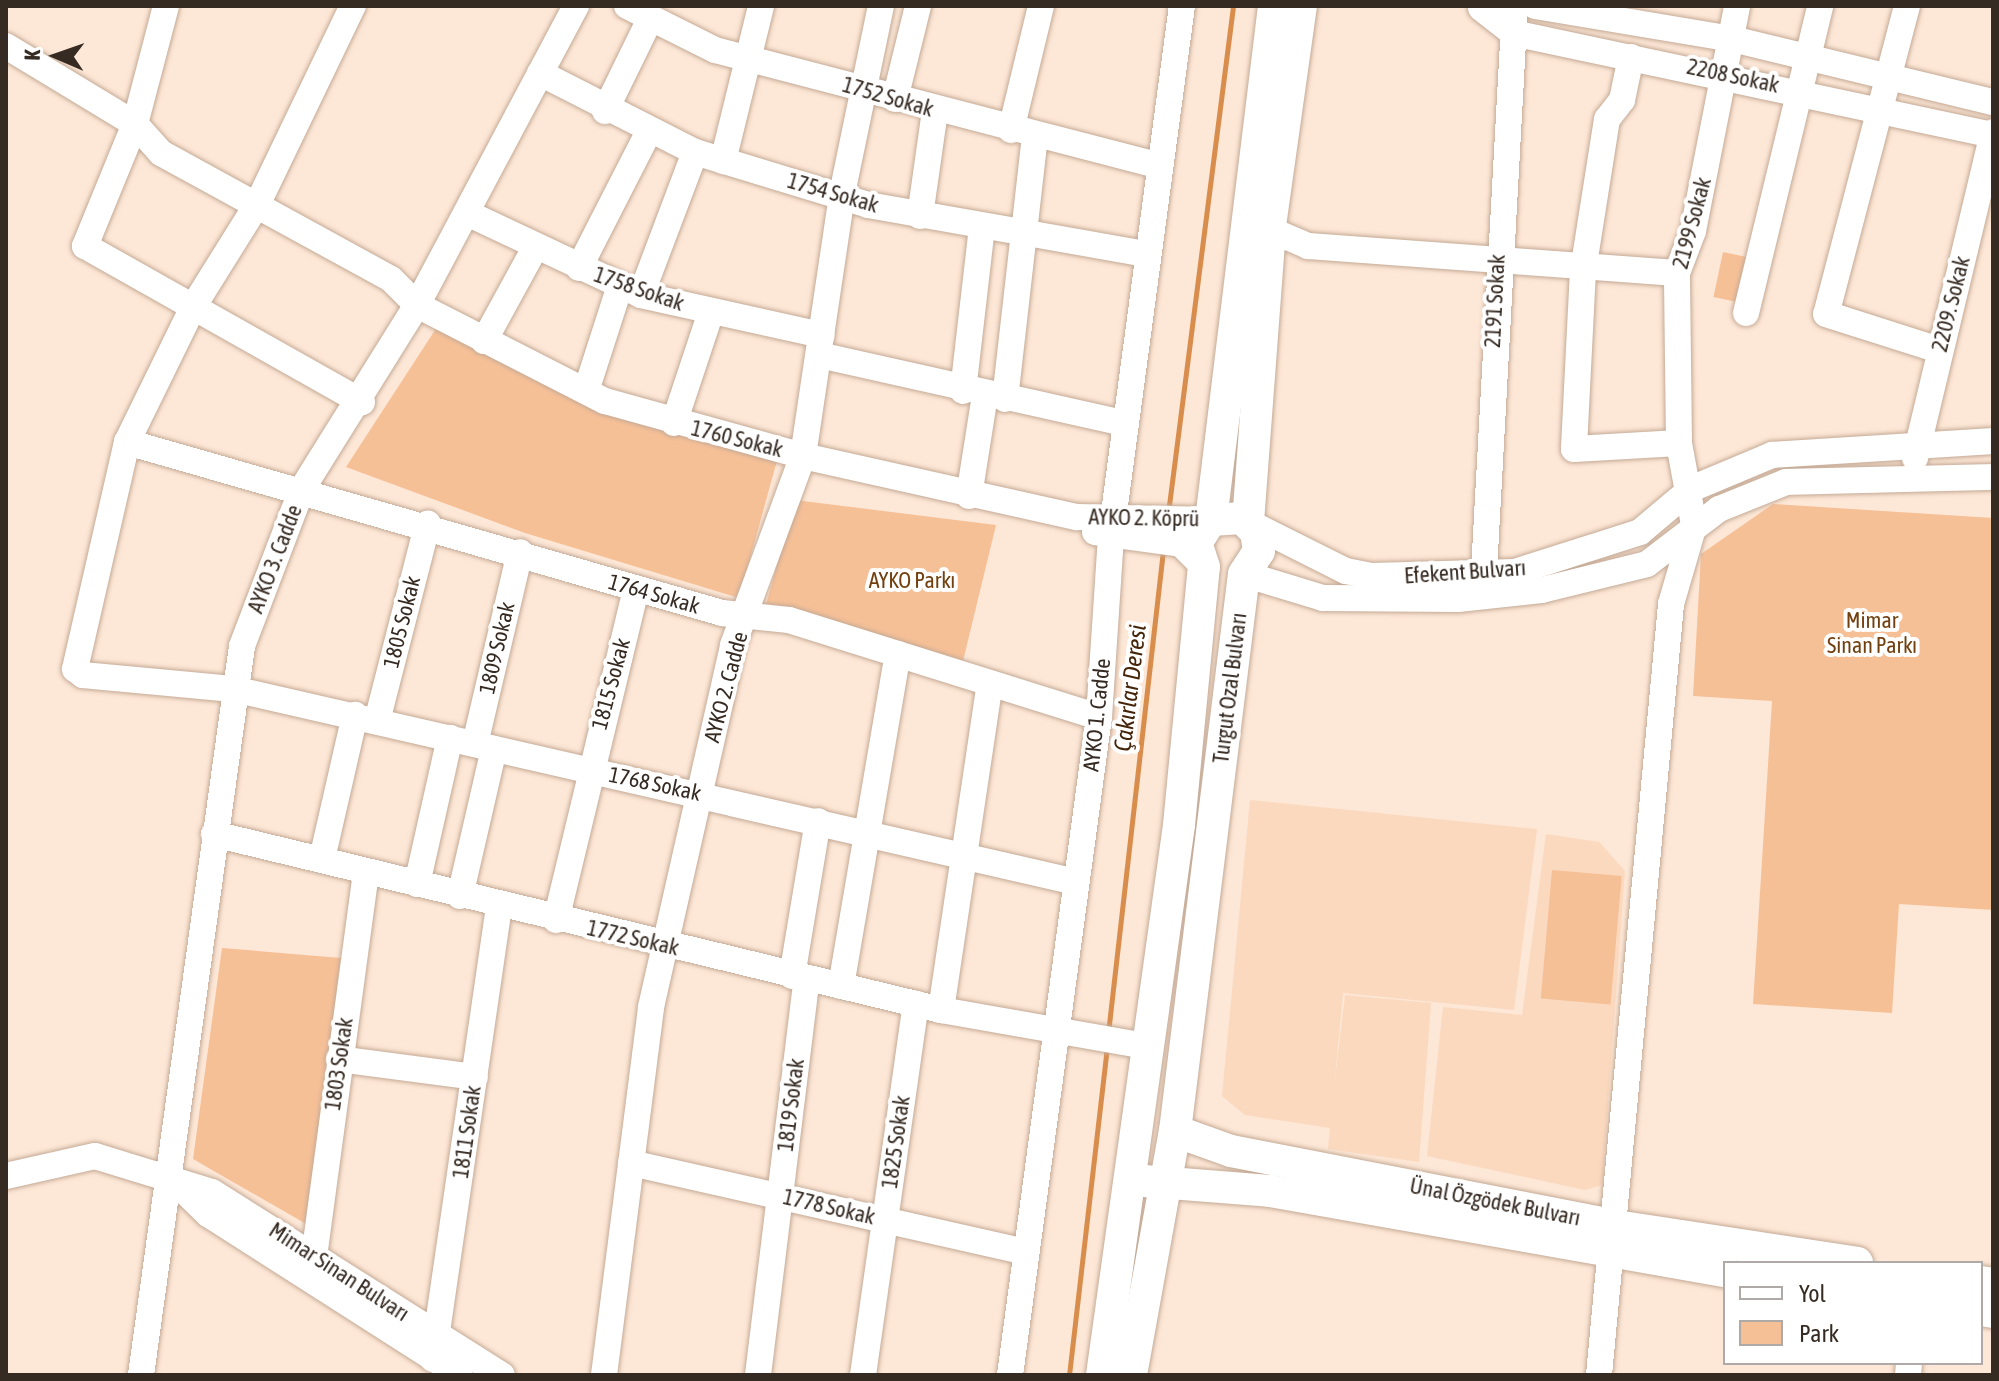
<!DOCTYPE html>
<meta charset="utf-8">
<style>
body{margin:0}
#map{position:relative;width:1999px;height:1381px;overflow:hidden;background:#fde7d6;font-family:"Asap Condensed",sans-serif}
div>[style]{position:absolute}
.built>*{inset:0;background:#fbd9bf}
.green>*{inset:0;background:#f6c097;transform-origin:0 0}
.stream>*{height:5px;margin:-2.5px;padding:0 2.5px;transform-origin:2.5px;border-radius:2.5px;background:#d98d4d}
.roads{filter:drop-shadow(0 0 2px #c4aa96) drop-shadow(0 0 2px #c4aa96)}
.minor>*{height:26px;margin:-13px;padding:0 13px;transform-origin:13px;border-radius:13px;background:#fff}
.major>*{height:32px;margin:-16px;padding:0 16px;transform-origin:16px;border-radius:16px;background:#fff}
span{translate:-50% -50%;white-space:nowrap;text-align:center;line-height:1.15;-webkit-text-stroke:8px #fff;paint-order:stroke}
.street-label{font-size:22px;color:#362b23}
.park-label{font-size:22px;color:#72400f}
.water-label{font-size:24px;color:#442509;font-style:italic}
.frame{position:absolute;inset:0;border:8px solid #362b23;pointer-events:none}
.legend{position:absolute;left:1723px;top:1261px;width:260px;height:104px;box-sizing:border-box;background:#fff;border:2px solid #afaaa7;margin:0;padding:10px 14px;list-style:none;font-size:24px;color:#362b23}
.legend li{display:flex;align-items:center;gap:16px;height:40px}
.legend b{width:40px;border:2px solid #afaaa7}
.north{position:absolute;left:16px;top:16px;width:80px;height:80px;-webkit-text-stroke:6px #fff;paint-order:stroke;rotate:272deg;font-size:22px;font-weight:700;line-height:32px;text-align:center;color:#362b23}
.north::after{content:'';display:block;margin:auto;width:28px;height:36px;background:#362b23;clip-path:polygon(50% 0,100% 100%,50% 72%,0 100%)}
</style>
<div id="map">
<div class="built">
<i style="clip-path:polygon(1250px 800px,1537px 829px,1514px 1010px,1343px 993px,1334px 1088px,1345px 995px,1431px 1003px,1419px 1162px,1328px 1149px,1330px 1128px,1245px 1115px,1222px 1096px)"></i>
<i style="clip-path:polygon(1546px 834px,1599px 842px,1625px 871px,1602px 1185px,1585px 1190px,1427px 1156px,1443px 1007px,1522px 1015px)"></i>
</div>
<div class="green">
<i style="left:1723px;top:252px;width:24px;height:46px;rotate:12deg"></i>
<i style="clip-path:polygon(437px 327px,778px 457px,739px 598px,525px 533px,346px 467px)"></i>
<i style="clip-path:polygon(795px 500px,996px 525px,962px 665px,766px 605px)"></i>
<i style="clip-path:polygon(1773px 504px,1993px 518px,1993px 910px,1899px 904px,1892px 1013px,1753px 1004px,1772px 701px,1693px 696px,1701px 554px)"></i>
<i style="left:1552px;top:870px;width:70px;height:129px;rotate:5deg"></i>
<i style="clip-path:polygon(222px 948px,341px 958px,308px 1225px,193px 1159px)"></i>
</div>
<div class="stream">
<i style="left:1168px;top:513px;width:511px;rotate:-82.69deg"></i>
<i style="left:1108px;top:1033px;width:485px;rotate:-83.5deg"></i>
<i style="left:1069px;top:1375px;width:330px;rotate:-83.4deg"></i>
</div>
<div class="roads">
<div class="minor">
<i style="left:166px;top:6px;width:122px;rotate:104.7deg"></i>
<i style="left:135px;top:124px;width:132px;rotate:112.3deg"></i>
<i style="left:85px;top:246px;width:318px;rotate:29.4deg"></i>
<i style="left:627px;top:6px;width:98px;rotate:26.6deg"></i>
<i style="left:715px;top:50px;width:457px;rotate:14.6deg"></i>
<i style="left:1535px;top:6px;width:200px;rotate:9.5deg"></i>
<i style="left:1732px;top:39px;width:268px;rotate:13.6deg"></i>
<i style="left:1907px;top:6px;width:318px;rotate:104.7deg"></i>
<i style="left:1826px;top:314px;width:119px;rotate:17.7deg"></i>
<i style="left:1481px;top:8px;width:41px;rotate:38deg"></i>
<i style="left:1513px;top:33px;width:490px;rotate:12deg"></i>
<i style="left:6px;top:46px;width:151px;rotate:31.2deg"></i>
<i style="left:135px;top:124px;width:39px;rotate:48deg"></i>
<i style="left:161px;top:153px;width:262px;rotate:28.7deg"></i>
<i style="left:391px;top:279px;width:37px;rotate:45deg"></i>
<i style="left:417px;top:305px;width:211px;rotate:27.1deg"></i>
<i style="left:605px;top:401px;width:205px;rotate:15.5deg"></i>
<i style="left:803px;top:456px;width:281px;rotate:12.6deg"></i>
<i style="left:1077px;top:517px;width:134px;rotate:1.3deg"></i>
<i style="left:1631px;top:57px;width:44px;rotate:101.8deg"></i>
<i style="left:1622px;top:100px;width:24px;rotate:128deg"></i>
<i style="left:1607px;top:119px;width:153px;rotate:99deg"></i>
<i style="left:1583px;top:270px;width:179px;rotate:92.9deg"></i>
<i style="left:1574px;top:449px;width:105px;rotate:-3.3deg"></i>
<i style="left:540px;top:73px;width:174px;rotate:27deg"></i>
<i style="left:695px;top:152px;width:181px;rotate:17deg"></i>
<i style="left:868px;top:205px;width:282px;rotate:10deg"></i>
<i style="left:895px;top:99px;width:96px;rotate:-76.1deg"></i>
<i style="left:605px;top:111px;width:102px;rotate:-63.9deg"></i>
<i style="left:1011px;top:130px;width:128px;rotate:-76.4deg"></i>
<i style="left:723px;top:161px;width:160px;rotate:-76.2deg"></i>
<i style="left:467px;top:213px;width:192px;rotate:25.2deg"></i>
<i style="left:641px;top:295px;width:185px;rotate:12.5deg"></i>
<i style="left:920px;top:216px;width:106px;rotate:-81.9deg"></i>
<i style="left:1252px;top:222px;width:61px;rotate:23.2deg"></i>
<i style="left:1308px;top:246px;width:370px;rotate:4.2deg"></i>
<i style="left:579px;top:268px;width:152px;rotate:-62.9deg"></i>
<i style="left:641px;top:295px;width:153px;rotate:-69.3deg"></i>
<i style="left:1746px;top:313px;width:316px;rotate:-76.4deg"></i>
<i style="left:484px;top:341px;width:106px;rotate:-61.3deg"></i>
<i style="left:819px;top:355px;width:312px;rotate:12.6deg"></i>
<i style="left:586px;top:391px;width:110px;rotate:-72.1deg"></i>
<i style="left:963px;top:391px;width:166px;rotate:-83.4deg"></i>
<i style="left:1005px;top:399px;width:265px;rotate:-83.5deg"></i>
<i style="left:674px;top:423px;width:117px;rotate:-71.6deg"></i>
<i style="left:127px;top:442px;width:150px;rotate:-63.9deg"></i>
<i style="left:193px;top:307px;width:123px;rotate:-58deg"></i>
<i style="left:258px;top:203px;width:219px;rotate:-64.3deg"></i>
<i style="left:1915px;top:458px;width:335px;rotate:-76.5deg"></i>
<i style="left:969px;top:496px;width:102px;rotate:-81deg"></i>
<i style="left:1248px;top:522px;width:110px;rotate:26.6deg"></i>
<i style="left:1346px;top:571px;width:26px;rotate:11deg"></i>
<i style="left:1372px;top:576px;width:143px;rotate:-1.6deg"></i>
<i style="left:1515px;top:572px;width:131px;rotate:-17.7deg"></i>
<i style="left:1640px;top:532px;width:67px;rotate:-40.1deg"></i>
<i style="left:1691px;top:489px;width:88px;rotate:-22.8deg"></i>
<i style="left:1772px;top:455px;width:221px;rotate:-3.6deg"></i>
<i style="left:1095px;top:532px;width:87px;rotate:7.9deg"></i>
<i style="left:1181px;top:544px;width:33px;rotate:45deg"></i>
<i style="left:1244px;top:574px;width:83px;rotate:16.9deg"></i>
<i style="left:1323px;top:598px;width:135px;rotate:0.4deg"></i>
<i style="left:1458px;top:599px;width:84px;rotate:-6.1deg"></i>
<i style="left:1542px;top:590px;width:108px;rotate:-13.9deg"></i>
<i style="left:1647px;top:564px;width:91px;rotate:-37.4deg"></i>
<i style="left:1719px;top:509px;width:72px;rotate:-21.9deg"></i>
<i style="left:1786px;top:482px;width:207px;rotate:-1.4deg"></i>
<i style="left:1483px;top:589px;width:584px;rotate:-86.86deg"></i>
<i style="left:377px;top:721px;width:204px;rotate:-75.6deg"></i>
<i style="left:475px;top:744px;width:197px;rotate:-76.8deg"></i>
<i style="left:214px;top:834px;width:748px;rotate:13.61deg"></i>
<i style="left:941px;top:1010px;width:212px;rotate:10deg"></i>
<i style="left:322px;top:859px;width:148px;rotate:-77.1deg"></i>
<i style="left:1076px;top:882px;width:865px;rotate:-167.1deg"></i>
<i style="left:233px;top:689px;width:151px;rotate:-174.7deg"></i>
<i style="left:83px;top:675px;width:10px;rotate:-143deg"></i>
<i style="left:75px;top:669px;width:233px;rotate:-77.1deg"></i>
<i style="left:127px;top:442px;width:619px;rotate:16.03deg"></i>
<i style="left:722px;top:613px;width:67px;rotate:6deg"></i>
<i style="left:789px;top:620px;width:325px;rotate:17.4deg"></i>
<i style="left:417px;top:884px;width:150px;rotate:-77.3deg"></i>
<i style="left:460px;top:896px;width:151px;rotate:-77deg"></i>
<i style="left:556px;top:920px;width:341px;rotate:-76.4deg"></i>
<i style="left:792px;top:976px;width:157px;rotate:-80.5deg"></i>
<i style="left:841px;top:986px;width:337px;rotate:-80.3deg"></i>
<i style="left:941px;top:1010px;width:330px;rotate:-81.5deg"></i>
<i style="left:339px;top:1059px;width:137px;rotate:7.5deg"></i>
<i style="left:631px;top:1163px;width:405px;rotate:12.7deg"></i>
<i style="left:6px;top:1176px;width:91px;rotate:-12.7deg"></i>
<i style="left:95px;top:1156px;width:122px;rotate:17.1deg"></i>
<i style="left:212px;top:1192px;width:343px;rotate:32.3deg"></i>
<i style="left:176px;top:1183px;width:45px;rotate:44.1deg"></i>
<i style="left:208px;top:1214px;width:299px;rotate:32.6deg"></i>
<i style="left:314px;top:1257px;width:388px;rotate:-82.3deg"></i>
<i style="left:433px;top:1359px;width:459px;rotate:-81.7deg"></i>
<i style="left:141px;top:1375px;width:736px;rotate:-82.11deg"></i>
<i style="left:242px;top:646px;width:168px;rotate:-69.1deg"></i>
<i style="left:302px;top:489px;width:217px;rotate:-58deg"></i>
<i style="left:417px;top:305px;width:339px;rotate:-62deg"></i>
<i style="left:604px;top:1375px;width:371px;rotate:-82.7deg"></i>
<i style="left:651px;top:1007px;width:371px;rotate:-77.2deg"></i>
<i style="left:733px;top:645px;width:202px;rotate:-69.7deg"></i>
<i style="left:803px;top:456px;width:265px;rotate:-81.5deg"></i>
<i style="left:842px;top:194px;width:192px;rotate:-78.3deg"></i>
<i style="left:758px;top:1375px;width:400px;rotate:-83deg"></i>
<i style="left:863px;top:1375px;width:375px;rotate:-81.9deg"></i>
<i style="left:1010px;top:1375px;width:664px;rotate:-82.3deg"></i>
<i style="left:1099px;top:717px;width:182px;rotate:-86.2deg"></i>
<i style="left:1111px;top:535px;width:534px;rotate:-82.36deg"></i>
<i style="left:1599px;top:1375px;width:774px;rotate:-84.66deg"></i>
<i style="left:1671px;top:604px;width:82px;rotate:-73.8deg"></i>
<i style="left:1694px;top:525px;width:83px;rotate:-100.4deg"></i>
<i style="left:1679px;top:443px;width:170px;rotate:-90.7deg"></i>
<i style="left:1677px;top:273px;width:45px;rotate:-69.1deg"></i>
<i style="left:1693px;top:231px;width:229px;rotate:-78.9deg"></i>
<i style="left:1908px;top:1375px;width:12px;rotate:-85deg"></i>
</div>
<div class="major">
<i style="left:1248px;top:522px;width:297px;rotate:-85.7deg"></i>
<i style="left:1270px;top:226px;width:222px;rotate:-82deg"></i>
<i style="left:1175px;top:1131px;width:59px;rotate:19.7deg"></i>
<i style="left:1231px;top:1151px;width:392px;rotate:11deg"></i>
<i style="left:1616px;top:1226px;width:244px;rotate:8.7deg"></i>
<i style="left:1144px;top:1181px;width:126px;rotate:4.5deg"></i>
<i style="left:1270px;top:1191px;width:462px;rotate:10deg"></i>
<i style="left:1981px;top:1282px;width:12px;rotate:9deg"></i>
<i style="left:1981px;top:1310px;width:12px;rotate:9deg"></i>
<i style="left:1102px;top:1375px;width:555px;rotate:-82.03deg"></i>
<i style="left:1179px;top:825px;width:259px;rotate:-84.5deg"></i>
<i style="left:1204px;top:567px;width:25px;rotate:-108deg"></i>
<i style="left:1196px;top:543px;width:27px;rotate:-57deg"></i>
<i style="left:1211px;top:520px;width:518px;rotate:-83.01deg"></i>
<i style="left:1131px;top:1375px;width:248px;rotate:-79.8deg"></i>
<i style="left:1175px;top:1131px;width:561px;rotate:-82.94deg"></i>
<i style="left:1244px;top:574px;width:27px;rotate:-57deg"></i>
<i style="left:1259px;top:551px;width:19px;rotate:-99deg"></i>
<i style="left:1256px;top:532px;width:20px;rotate:-135deg"></i>
<i style="left:1242px;top:518px;width:31px;rotate:176deg"></i>
</div>
</div>
<div class="street-label">
<span style="left:1733px;top:76px;rotate:12deg">2208 Sokak</span>
<span style="left:888px;top:97px;rotate:16deg">1752 Sokak</span>
<span style="left:833px;top:193px;rotate:16deg">1754 Sokak</span>
<span style="left:1692px;top:223px;rotate:-75deg">2199 Sokak</span>
<span style="left:639px;top:289px;rotate:19deg">1758 Sokak</span>
<span style="left:1495px;top:301px;rotate:-87deg">2191 Sokak</span>
<span style="left:1951px;top:304px;rotate:-76deg">2209. Sokak</span>
<span style="left:737px;top:439px;rotate:14deg">1760 Sokak</span>
<span style="left:1144px;top:518px;rotate:1deg">AYKO 2. Köprü</span>
<span style="left:275px;top:559px;rotate:-69deg">AYKO 3. Cadde</span>
<span style="left:1465px;top:572px;rotate:-4deg">Efekent Bulvarı</span>
<span style="left:654px;top:594px;rotate:16deg">1764 Sokak</span>
<span style="left:402px;top:622px;rotate:-76deg">1805 Sokak</span>
<span style="left:497px;top:648px;rotate:-77deg">1809 Sokak</span>
<span style="left:611px;top:684px;rotate:-75deg">1815 Sokak</span>
<span style="left:726px;top:687px;rotate:-75deg">AYKO 2. Cadde</span>
<span style="left:1230px;top:688px;rotate:-83deg">Turgut Ozal Bulvarı</span>
<span style="left:1097px;top:715px;rotate:-84deg">AYKO 1. Cadde</span>
<span style="left:655px;top:784px;rotate:12deg">1768 Sokak</span>
<span style="left:633px;top:938px;rotate:13deg">1772 Sokak</span>
<span style="left:339px;top:1064px;rotate:-82deg">1803 Sokak</span>
<span style="left:791px;top:1105px;rotate:-83deg">1819 Sokak</span>
<span style="left:467px;top:1132px;rotate:-82deg">1811 Sokak</span>
<span style="left:896px;top:1142px;rotate:-82deg">1825 Sokak</span>
<span style="left:1495px;top:1202px;rotate:11deg">Ünal Özgödek Bulvarı</span>
<span style="left:829px;top:1207px;rotate:13deg">1778 Sokak</span>
<span style="left:339px;top:1272px;rotate:33deg">Mimar Sinan Bulvarı</span>
</div>
<div class="park-label">
<span style="left:912px;top:581px">AYKO Parkı</span>
<span style="left:1872px;top:633px">Mimar<br>Sinan Parkı</span>
</div>
<div class="water-label">
<span style="left:1130px;top:688px;rotate:-83deg">Çakırlar Deresi</span>
</div>
<div class="frame"></div>
<ul class="legend">
<li><b style="height:10px;background:#fff"></b>Yol</li>
<li><b style="height:22px;background:#f6c097"></b>Park</li>
</ul>
<div class="north">K</div>
</div>
